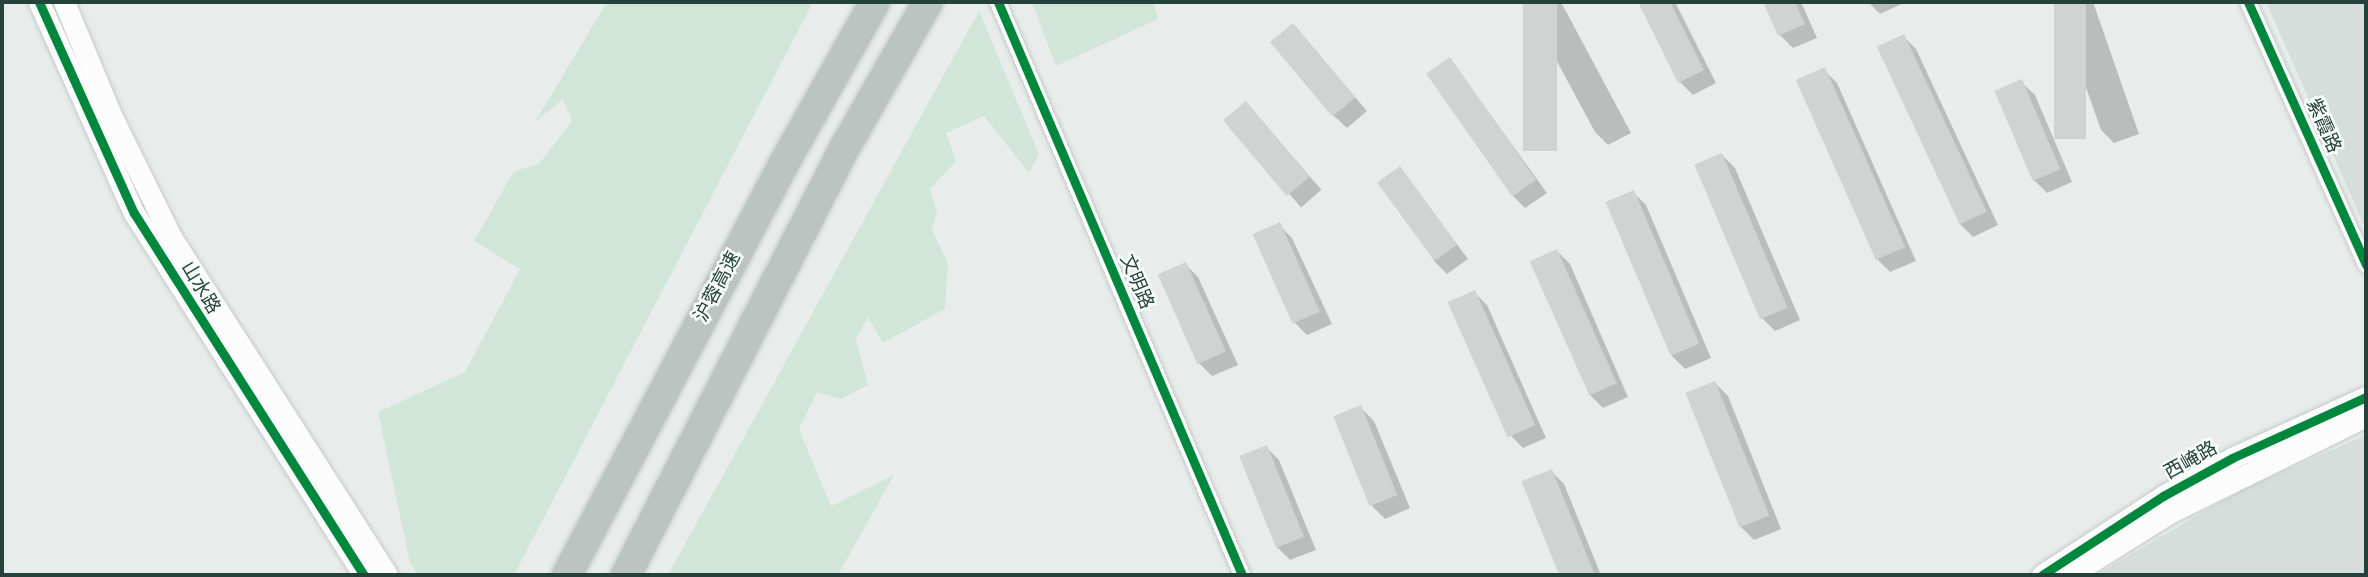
<!DOCTYPE html>
<meta charset="utf-8">
<style>
body{margin:0}
#map{position:relative;width:2368px;height:577px;overflow:hidden;background:#e8edeb;font-family:"Source Sans 3","Noto Sans SC",sans-serif}
div>[style]{position:absolute}
.built>*{inset:0;background:#d6dedb}
.green>*{inset:0;background:#d1e6d8}
.shadow>*{inset:0;background:#0003;transform-origin:0 0}
.building>*{inset:0;background:#cfd4d2;transform-origin:0 0}
.roads{filter:drop-shadow(0 0 2px #c5cac8) drop-shadow(0 0 2px #c5cac8)}
.minor>*{height:16px;margin:-8px;padding:0 8px;transform-origin:8px;border-radius:8px;background:#fcfcfc}
.tertiary>*{height:21px;margin:-10.5px;padding:0 10.5px;transform-origin:10.5px;border-radius:10.5px;background:#fcfcfc}
.motorway>*{height:30px;margin:-15px;padding:0 15px;transform-origin:15px;border-radius:15px;background:#bcc4c2}
.cycleway>*{height:9px;margin:-4.5px;padding:0 4.5px;transform-origin:4.5px;border-radius:4.5px;background:#00873e}
span{translate:-50% -50%;white-space:nowrap;text-align:center;line-height:1.15;-webkit-text-stroke:5px #f7fbf9;paint-order:stroke}
.street-label{font-size:19px;color:#24423a}
.frame{position:absolute;inset:0;border:4px solid #24423a;pointer-events:none}
</style>
<div id="map">
<div class="built">
<i style="clip-path:polygon(2266px 2px,2366px 2px,2366px 230px)"></i>
<i style="clip-path:polygon(2366px 435px,2366px 575px,2096px 575px,2241px 490px)"></i>
</div>
<div class="green">
<i style="clip-path:polygon(607px 2px,813px 2px,514px 575px,418px 575px,410px 563px,378px 412px,465px 372px,520px 269px,474px 241px,514px 171px,539px 164px,572px 121px,563px 99px,535px 122px)"></i>
<i style="clip-path:polygon(1032px 2px,1154px 2px,1158px 19px,1056px 66px)"></i>
<i style="clip-path:polygon(979px 11px,1039px 154px,1029px 173px,984px 116px,946px 133px,956px 161px,930px 189px,937px 213px,932px 230px,948px 263px,945px 309px,883px 343px,868px 317px,856px 339px,868px 385px,841px 399px,817px 392px,799px 429px,831px 506px,894px 475px,838px 575px,668px 575px)"></i>
</div>
<div class="shadow">
<i style="clip-path:polygon(1525px 2px,1561px 2px,1631px 133px,1608px 145px,1595px 132px)"></i>
<i style="clip-path:polygon(1640px 2px,1675px 2px,1716px 83px,1693px 95px,1680px 82px)"></i>
<i style="clip-path:polygon(1765px 2px,1801px 2px,1817px 38px,1793px 48px,1780px 35px)"></i>
<i style="clip-path:polygon(1868px 2px,1903px 2px,1904px 3px,1880px 14px)"></i>
<i style="clip-path:polygon(2056px 2px,2093px 2px,2139px 134px,2114px 143px,2101px 130px)"></i>
<i style="clip-path:polygon(1903px 36px,1916px 49px,1998px 225px,1973px 237px,1960px 224px)"></i>
<i style="clip-path:polygon(1305px 39px,1367px 111px,1347px 128px,1334px 116px)"></i>
<i style="clip-path:polygon(1450px 59px,1547px 193px,1525px 208px,1512px 195px)"></i>
<i style="clip-path:polygon(1824px 70px,1837px 83px,1916px 261px,1890px 272px,1877px 259px,1798px 81px)"></i>
<i style="clip-path:polygon(2021px 82px,2035px 95px,2072px 182px,2047px 193px,2034px 180px)"></i>
<i style="left:1246px;top:103px;width:115px;height:27px;rotate:49deg"></i>
<i style="clip-path:polygon(1722px 155px,1735px 168px,1800px 320px,1775px 331px,1762px 318px)"></i>
<i style="clip-path:polygon(1400px 168px,1468px 259px,1447px 274px,1434px 261px)"></i>
<i style="clip-path:polygon(1633px 192px,1646px 205px,1711px 358px,1685px 369px,1672px 356px)"></i>
<i style="clip-path:polygon(1279px 225px,1292px 238px,1332px 324px,1307px 335px,1294px 322px,1255px 235px)"></i>
<i style="clip-path:polygon(1557px 251px,1570px 264px,1628px 397px,1603px 408px,1590px 395px)"></i>
<i style="clip-path:polygon(1185px 264px,1198px 277px,1238px 365px,1212px 376px,1199px 363px)"></i>
<i style="clip-path:polygon(1474px 292px,1487px 305px,1546px 438px,1523px 448px,1510px 435px)"></i>
<i style="clip-path:polygon(1715px 383px,1728px 396px,1781px 529px,1754px 540px,1741px 527px)"></i>
<i style="clip-path:polygon(1361px 408px,1374px 421px,1410px 508px,1385px 519px,1372px 506px)"></i>
<i style="clip-path:polygon(1266px 447px,1279px 460px,1316px 550px,1290px 560px,1277px 547px)"></i>
<i style="clip-path:polygon(1551px 471px,1564px 484px,1601px 575px,1561px 575px,1523px 482px)"></i>
</div>
<div class="building">
<i style="left:1523px;top:2px;width:34px;height:149px"></i>
<i style="clip-path:polygon(1638px 2px,1670px 2px,1704px 70px,1678px 83px)"></i>
<i style="clip-path:polygon(1763px 2px,1795px 2px,1805px 24px,1778px 36px)"></i>
<i style="left:2054px;top:2px;width:32px;height:137px"></i>
<i style="left:1293px;top:23px;width:97px;height:30px;rotate:50deg"></i>
<i style="left:1904px;top:34px;width:196px;height:30px;rotate:65deg"></i>
<i style="left:1450px;top:57px;width:150px;height:29px;rotate:55deg"></i>
<i style="left:1825px;top:67px;width:197px;height:32px;rotate:66deg"></i>
<i style="left:2022px;top:79px;width:98px;height:30px;rotate:67deg"></i>
<i style="left:1246px;top:101px;width:99px;height:30px;rotate:50deg"></i>
<i style="left:1722px;top:153px;width:168px;height:30px;rotate:67deg"></i>
<i style="left:1400px;top:166px;width:97px;height:28px;rotate:54deg"></i>
<i style="left:1634px;top:190px;width:167px;height:31px;rotate:67deg"></i>
<i style="left:1280px;top:222px;width:98px;height:30px;rotate:66deg"></i>
<i style="left:1557px;top:249px;width:147px;height:30px;rotate:66deg"></i>
<i style="left:1186px;top:262px;width:98px;height:31px;rotate:66deg"></i>
<i style="left:1475px;top:290px;width:148px;height:30px;rotate:66deg"></i>
<i style="left:1715px;top:381px;width:145px;height:32px;rotate:68deg"></i>
<i style="left:1361px;top:405px;width:97px;height:30px;rotate:68deg"></i>
<i style="left:1267px;top:445px;width:99px;height:30px;rotate:68deg"></i>
<i style="left:1552px;top:469px;width:114px;height:33px;rotate:68deg"></i>
</div>
<div class="roads">
<div class="minor">
<i style="left:998px;top:2px;width:623px;rotate:66.93deg"></i>
<i style="left:2248px;top:2px;width:288px;rotate:65.8deg"></i>
</div>
<div class="tertiary">
<i style="left:39px;top:2px;width:231px;rotate:65.8deg"></i>
<i style="left:134px;top:213px;width:429px;rotate:57.6deg"></i>
<i style="left:64px;top:2px;width:122px;rotate:67.4deg"></i>
<i style="left:111px;top:115px;width:136px;rotate:63.8deg"></i>
<i style="left:171px;top:237px;width:401px;rotate:57.4deg"></i>
<i style="left:2042px;top:575px;width:145px;rotate:-33.1deg"></i>
<i style="left:2163px;top:496px;width:79px;rotate:-28.8deg"></i>
<i style="left:2232px;top:458px;width:147px;rotate:-24.5deg"></i>
<i style="left:2070px;top:575px;width:119px;rotate:-32deg"></i>
<i style="left:2171px;top:512px;width:217px;rotate:-26.2deg"></i>
</div>
<div class="motorway">
<i style="left:567px;top:575px;width:463px;rotate:-62.2deg"></i>
<i style="left:783px;top:165px;width:187px;rotate:-60.6deg"></i>
<i style="left:626px;top:575px;width:487px;rotate:-62.9deg"></i>
<i style="left:848px;top:142px;width:161px;rotate:-60.3deg"></i>
</div>
</div>
<div class="cycleway">
<i style="left:39px;top:2px;width:231px;rotate:65.8deg"></i>
<i style="left:134px;top:213px;width:429px;rotate:57.6deg"></i>
<i style="left:998px;top:2px;width:623px;rotate:66.93deg"></i>
<i style="left:2248px;top:2px;width:288px;rotate:65.8deg"></i>
<i style="left:2042px;top:575px;width:145px;rotate:-33.1deg"></i>
<i style="left:2163px;top:496px;width:79px;rotate:-28.8deg"></i>
<i style="left:2232px;top:458px;width:147px;rotate:-24.5deg"></i>
</div>
<div class="street-label">
<span style="left:2323px;top:126px;rotate:66deg">紫霞路</span>
<span style="left:1136px;top:282px;rotate:67deg">文明路</span>
<span style="left:718px;top:287px;rotate:-62deg">沪蓉高速</span>
<span style="left:200px;top:288px;rotate:59deg">山水路</span>
<span style="left:2191px;top:461px;rotate:-29deg">西崦路</span>
</div>
<div class="frame"></div>
</div>
